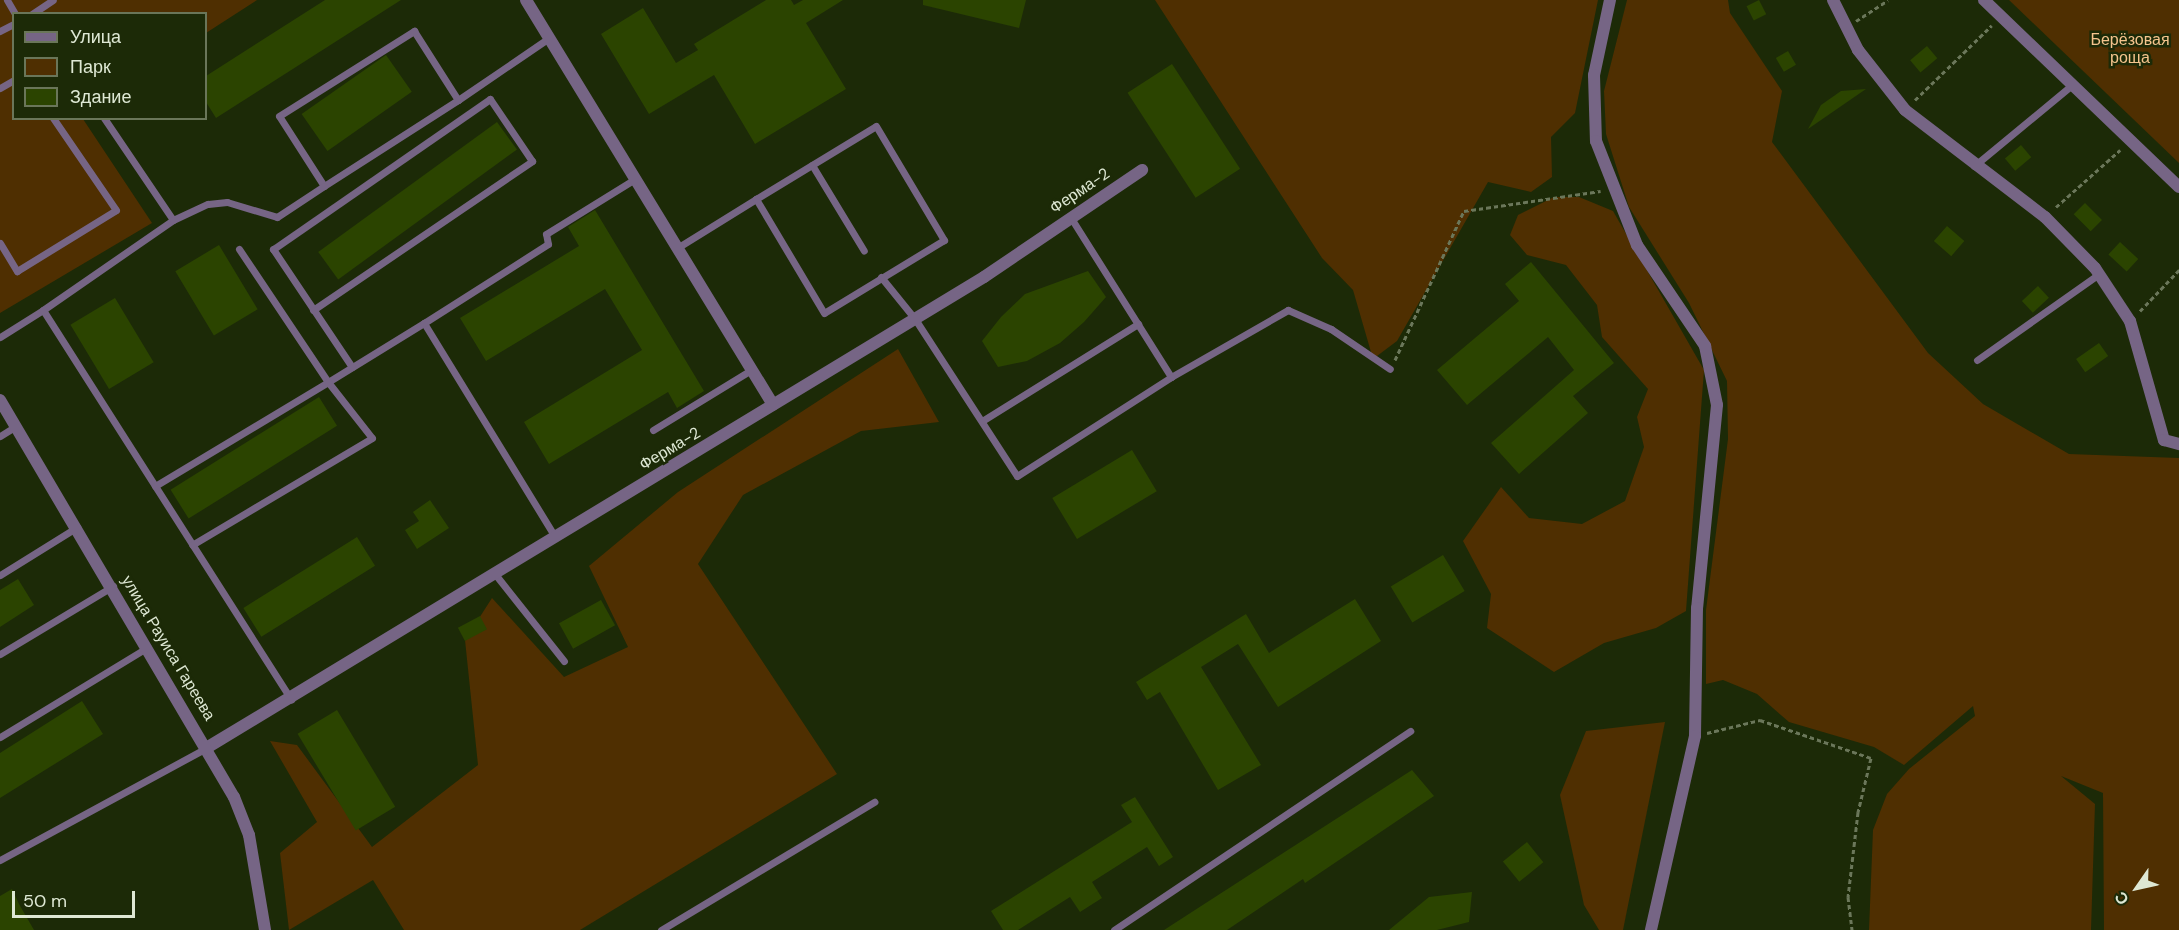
<!DOCTYPE html>
<meta charset="utf-8">
<style>
body{margin:0}
#map{position:relative;width:2179px;height:930px;overflow:hidden;background:#1c2a07;font-family:"DM Sans",sans-serif}
div>[style]{position:absolute}
.green>*{inset:0;background:#4f2f01}
.building>*{inset:0;background:#2b4400;transform-origin:0 0}
.path>*{height:3px;margin-top:-1.5px;transform-origin:0;background:repeating-linear-gradient(90deg,#6b775a 0 4.5px,transparent 0 7.5px)}
.service>*{height:7px;margin:-3.5px;padding:0 3.5px;transform-origin:3.5px;border-radius:3.5px;background:#766585}
.minor>*{height:12px;margin:-6px;padding:0 6px;transform-origin:6px;border-radius:6px;background:#766585}
.tertiary>*{height:12px;margin:-6px;padding:0 6px;transform-origin:6px;border-radius:6px;background:#766585}
span{translate:-50% -50%;white-space:nowrap;text-align:center;line-height:1.15;-webkit-text-stroke:5px #1c2a07;paint-order:stroke}
.park-label{font-size:16px;color:#f5c48d}
.street-label{font-size:16px;color:#dee8d4}
.legend{position:absolute;left:12px;top:12px;width:195px;height:108px;box-sizing:border-box;background:#1c2a07;border:2px solid #6a7659;margin:0;padding:8px 10px;list-style:none;font-size:18px;color:#dee8d4}
.legend li{display:flex;align-items:center;gap:12px;height:30px}
.legend b{width:30px;border:2px solid #6a7659}
.north{position:absolute;left:2107px;top:858px;width:60px;height:60px;-webkit-text-stroke:4px #1c2a07;paint-order:stroke;rotate:236deg;font-size:16px;font-weight:700;line-height:24px;text-align:center;color:#dee8d4}
.north::after{content:'';display:block;margin:auto;width:21px;height:27px;background:#dee8d4;clip-path:polygon(50% 0,100% 100%,50% 72%,0 100%)}
.scale{position:absolute;left:12px;top:891px;width:123px;height:27px;box-sizing:border-box;border:3px solid #dee8d4;border-top:0;padding-left:8px;font-size:18px;line-height:21px;white-space:nowrap;color:#dee8d4;-webkit-text-stroke:4px #1c2a07;paint-order:stroke}
</style>
<div id="map">
<div class="green">
<i style="clip-path:polygon(0 0,257px 0,206px 33px,206px 14px,14px 14px,14px 118px,83px 119px,152px 223px,0 313px)"></i>
<i style="clip-path:polygon(1155px 0,1598px 0,1575px 113px,1551px 137px,1552px 177px,1531px 192px,1488px 182px,1397px 341px,1373px 359px,1353px 290px,1322px 258px)"></i>
<i style="clip-path:polygon(1627px 0,1728px 0,1730px 13px,1782px 91px,1772px 142px,1928px 353px,1983px 404px,2069px 454px,2179px 458px,2179px 930px,2104px 930px,2103px 793px,2061px 776px,2095px 804px,2091px 930px,1869px 930px,1873px 830px,1887px 794px,1909px 769px,1975px 716px,1973px 706px,1904px 765px,1874px 747px,1789px 722px,1757px 694px,1723px 680px,1706px 684px,1706px 610px,1728px 439px,1727px 381px,1689px 303px,1629px 207px,1606px 134px,1604px 91px)"></i>
<i style="clip-path:polygon(2009px 0,2179px 0,2179px 163px)"></i>
<i style="clip-path:polygon(1554px 197px,1579px 197px,1613px 211px,1704px 370px,1686px 611px,1656px 628px,1604px 643px,1554px 672px,1487px 628px,1491px 594px,1463px 541px,1501px 487px,1529px 518px,1582px 524px,1625px 501px,1644px 447px,1637px 417px,1648px 389px,1602px 337px,1597px 305px,1566px 265px,1527px 255px,1510px 235px,1518px 215px)"></i>
<i style="clip-path:polygon(898px 349px,939px 422px,861px 431px,743px 495px,698px 564px,837px 774px,580px 930px,404px 930px,373px 880px,289px 930px,280px 853px,317px 822px,270px 741px,297px 745px,372px 847px,478px 765px,465px 640px,492px 598px,564px 677px,628px 647px,589px 566px,678px 492px)"></i>
<i style="clip-path:polygon(1665px 722px,1623px 930px,1599px 930px,1584px 905px,1560px 795px,1586px 731px)"></i>
</div>
<div class="building">
<i style="clip-path:polygon(325px 0,401px 0,216px 118px,206px 102px,206px 76px)"></i>
<i style="clip-path:polygon(766px 0,791px 0,794px 5px,803px 0,843px 0,806px 23px,846px 89px,755px 144px,714px 75px,649px 114px,601px 34px,643px 8px,676px 63px,698px 50px,694px 44px)"></i>
<i style="clip-path:polygon(923px 0,1026px 0,1019px 28px,923px 5px)"></i>
<i style="left:1759px;top:0;width:16px;height:14px;rotate:63deg"></i>
<i style="left:1927px;top:46px;width:16px;height:22px;rotate:50deg"></i>
<i style="left:1788px;top:51px;width:16px;height:14px;rotate:60deg"></i>
<i style="left:386px;top:55px;width:45px;height:103px;rotate:55deg"></i>
<i style="left:1172px;top:64px;width:125px;height:53px;rotate:57deg"></i>
<i style="clip-path:polygon(1866px 89px,1808px 129px,1821px 105px,1841px 91px)"></i>
<i style="left:497px;top:122px;width:34px;height:221px;rotate:54deg"></i>
<i style="left:2021px;top:145px;width:16px;height:21px;rotate:50deg"></i>
<i style="left:2085px;top:203px;width:24px;height:16px;rotate:45deg"></i>
<i style="clip-path:polygon(595px 210px,704px 391px,677px 408px,668px 392px,549px 464px,524px 422px,642px 350px,605px 289px,486px 361px,460px 318px,579px 246px,568px 227px)"></i>
<i style="left:1947px;top:226px;width:23px;height:20px;rotate:41deg"></i>
<i style="left:2120px;top:242px;width:25px;height:17px;rotate:43deg"></i>
<i style="left:219px;top:245px;width:75px;height:51px;rotate:59deg"></i>
<i style="clip-path:polygon(1531px 262px,1614px 363px,1573px 396px,1588px 413px,1519px 474px,1491px 443px,1574px 370px,1548px 337px,1467px 405px,1437px 370px,1519px 301px,1505px 284px)"></i>
<i style="clip-path:polygon(1088px 271px,1106px 297px,1084px 322px,1060px 343px,1027px 361px,998px 367px,982px 341px,1001px 317px,1025px 294px)"></i>
<i style="left:2038px;top:286px;width:16px;height:22px;rotate:47deg"></i>
<i style="left:115px;top:298px;width:75px;height:52px;rotate:59deg"></i>
<i style="left:2099px;top:343px;width:16px;height:28px;rotate:55deg"></i>
<i style="left:319px;top:397px;width:34px;height:175px;rotate:58deg"></i>
<i style="left:1132px;top:450px;width:48px;height:93px;rotate:59deg"></i>
<i style="clip-path:polygon(430px 500px,449px 528px,417px 549px,405px 530px,419px 521px,413px 512px)"></i>
<i style="left:357px;top:537px;width:34px;height:134px;rotate:58deg"></i>
<i style="left:1443px;top:555px;width:42px;height:61px;rotate:59deg"></i>
<i style="clip-path:polygon(18px 579px,34px 605px,0 627px,0 590px)"></i>
<i style="clip-path:polygon(1355px 599px,1381px 641px,1278px 707px,1238px 644px,1201px 667px,1261px 765px,1218px 790px,1160px 692px,1147px 700px,1136px 682px,1246px 614px,1269px 653px)"></i>
<i style="left:601px;top:600px;width:29px;height:48px;rotate:61deg"></i>
<i style="left:480px;top:616px;width:15px;height:25px;rotate:62deg"></i>
<i style="clip-path:polygon(82px 701px,103px 734px,0 798px,0 753px)"></i>
<i style="left:337px;top:710px;width:113px;height:46px;rotate:59deg"></i>
<i style="clip-path:polygon(1412px 770px,1434px 796px,1305px 883px,1303px 879px,1227px 930px,1164px 930px)"></i>
<i style="clip-path:polygon(1135px 797px,1173px 857px,1159px 866px,1147px 847px,1092px 882px,1102px 898px,1080px 912px,1070px 897px,1018px 930px,1003px 930px,991px 911px,1132px 822px,1121px 805px)"></i>
<i style="left:1527px;top:842px;width:26px;height:31px;rotate:51deg"></i>
<i style="clip-path:polygon(12px 889px,19px 904px,34px 930px,0 930px,0 896px)"></i>
<i style="clip-path:polygon(1472px 892px,1469px 922px,1437px 930px,1389px 930px,1429px 897px)"></i>
</div>
<div class="path">
<i style="left:1856px;top:21px;width:38px;rotate:-33deg"></i>
<i style="left:1915px;top:100px;width:107px;rotate:-44.2deg"></i>
<i style="left:2056px;top:207px;width:86px;rotate:-41.7deg"></i>
<i style="left:2140px;top:311px;width:57px;rotate:-46.4deg"></i>
<i style="left:1395px;top:360px;width:164px;rotate:-65.2deg"></i>
<i style="left:1464px;top:211px;width:138px;rotate:-8.3deg"></i>
<i style="left:1707px;top:733px;width:55px;rotate:-13.8deg"></i>
<i style="left:1760px;top:720px;width:117px;rotate:18.9deg"></i>
<i style="left:1871px;top:758px;width:56px;rotate:103.5deg"></i>
<i style="left:1858px;top:812px;width:86px;rotate:96.7deg"></i>
<i style="left:1848px;top:897px;width:33px;rotate:83deg"></i>
</div>
<div class="service">
<i style="left:7px;top:0;width:16px;rotate:60deg"></i>
<i style="left:32px;top:14px;width:25px;rotate:-34deg"></i>
<i style="left:0;top:31px;width:16px;rotate:-27deg"></i>
<i style="left:0;top:88px;width:16px;rotate:-30deg"></i>
<i style="left:458px;top:100px;width:159px;rotate:147.3deg"></i>
<i style="left:324px;top:186px;width:83px;rotate:-122.7deg"></i>
<i style="left:279px;top:116px;width:160px;rotate:-32.2deg"></i>
<i style="left:414px;top:31px;width:82px;rotate:57.5deg"></i>
<i style="left:458px;top:100px;width:110px;rotate:-34.3deg"></i>
<i style="left:104px;top:118px;width:123px;rotate:55.9deg"></i>
<i style="left:812px;top:165px;width:100px;rotate:58.8deg"></i>
<i style="left:1974px;top:166px;width:129px;rotate:-39.6deg"></i>
<i style="left:1071px;top:218px;width:188px;rotate:57.8deg"></i>
<i style="left:1171px;top:377px;width:135px;rotate:-29.8deg"></i>
<i style="left:1288px;top:310px;width:47px;rotate:23.8deg"></i>
<i style="left:1331px;top:329px;width:71px;rotate:34.1deg"></i>
<i style="left:0;top:243px;width:33px;rotate:59deg"></i>
<i style="left:17px;top:271px;width:116px;rotate:-31.6deg"></i>
<i style="left:116px;top:210px;width:112px;rotate:-124.4deg"></i>
<i style="left:677px;top:248px;width:93px;rotate:-31.8deg"></i>
<i style="left:756px;top:199px;width:140px;rotate:-31.3deg"></i>
<i style="left:876px;top:126px;width:133px;rotate:59.2deg"></i>
<i style="left:944px;top:240px;width:140px;rotate:148.7deg"></i>
<i style="left:824px;top:313px;width:133px;rotate:-120.8deg"></i>
<i style="left:239px;top:249px;width:160px;rotate:56.2deg"></i>
<i style="left:328px;top:382px;width:113px;rotate:-31.6deg"></i>
<i style="left:424px;top:323px;width:252px;rotate:58.5deg"></i>
<i style="left:881px;top:277px;width:54px;rotate:51deg"></i>
<i style="left:915px;top:319px;width:187px;rotate:57deg"></i>
<i style="left:1017px;top:476px;width:183px;rotate:-32.7deg"></i>
<i style="left:43px;top:310px;width:158px;rotate:-34.7deg"></i>
<i style="left:173px;top:220px;width:38px;rotate:-25deg"></i>
<i style="left:208px;top:204px;width:19px;rotate:-6deg"></i>
<i style="left:227px;top:202px;width:52px;rotate:16.7deg"></i>
<i style="left:277px;top:217px;width:56px;rotate:-33.4deg"></i>
<i style="left:313px;top:310px;width:265px;rotate:-34.2deg"></i>
<i style="left:532px;top:161px;width:75px;rotate:-124.1deg"></i>
<i style="left:490px;top:99px;width:264px;rotate:145.3deg"></i>
<i style="left:273px;top:249px;width:142px;rotate:56.2deg"></i>
<i style="left:424px;top:323px;width:147px;rotate:-32.5deg"></i>
<i style="left:548px;top:244px;width:10px;rotate:-101deg"></i>
<i style="left:546px;top:234px;width:105px;rotate:-31.7deg"></i>
<i style="left:0;top:337px;width:51px;rotate:-32.1deg"></i>
<i style="left:43px;top:310px;width:462px;rotate:57.5deg"></i>
<i style="left:1977px;top:360px;width:149px;rotate:-35.2deg"></i>
<i style="left:982px;top:421px;width:184px;rotate:-31.9deg"></i>
<i style="left:653px;top:430px;width:115px;rotate:-31.5deg"></i>
<i style="left:0;top:436px;width:19px;rotate:-32deg"></i>
<i style="left:155px;top:486px;width:202px;rotate:-31deg"></i>
<i style="left:328px;top:382px;width:71px;rotate:51.8deg"></i>
<i style="left:372px;top:438px;width:209px;rotate:149.3deg"></i>
<i style="left:495px;top:574px;width:111px;rotate:51.6deg"></i>
<i style="left:0;top:575px;width:91px;rotate:-31.9deg"></i>
<i style="left:0;top:654px;width:132px;rotate:-31deg"></i>
<i style="left:0;top:737px;width:173px;rotate:-31.3deg"></i>
<i style="left:0;top:860px;width:234px;rotate:-28.5deg"></i>
<i style="left:661px;top:930px;width:249px;rotate:-31deg"></i>
<i style="left:1114px;top:930px;width:357px;rotate:-33.9deg"></i>
</div>
<div class="minor">
<i style="left:526px;top:0;width:474px;rotate:58.6deg"></i>
<i style="left:1610px;top:0;width:77px;rotate:102deg"></i>
<i style="left:1594px;top:75px;width:66px;rotate:88.3deg"></i>
<i style="left:1596px;top:141px;width:112px;rotate:68.5deg"></i>
<i style="left:1637px;top:245px;width:122px;rotate:56deg"></i>
<i style="left:1705px;top:346px;width:60px;rotate:78.5deg"></i>
<i style="left:1717px;top:405px;width:204px;rotate:95.6deg"></i>
<i style="left:1697px;top:608px;width:128px;rotate:90.9deg"></i>
<i style="left:1695px;top:736px;width:199px;rotate:102.8deg"></i>
<i style="left:1833px;top:0;width:56px;rotate:63.4deg"></i>
<i style="left:1858px;top:50px;width:76px;rotate:51.9deg"></i>
<i style="left:1905px;top:110px;width:176px;rotate:37.4deg"></i>
<i style="left:2045px;top:217px;width:71px;rotate:45.6deg"></i>
<i style="left:2095px;top:268px;width:64px;rotate:56.6deg"></i>
<i style="left:2130px;top:321px;width:124px;rotate:74.1deg"></i>
<i style="left:2164px;top:440px;width:16px;rotate:15deg"></i>
<i style="left:1984px;top:0;width:270px;rotate:43.8deg"></i>
<i style="left:208px;top:747px;width:907px;rotate:-31.2deg"></i>
<i style="left:984px;top:277px;width:191px;rotate:-34.1deg"></i>
</div>
<div class="tertiary">
<i style="left:0;top:400px;width:461px;rotate:59.5deg"></i>
<i style="left:234px;top:797px;width:41px;rotate:68.5deg"></i>
<i style="left:249px;top:835px;width:96px;rotate:80.4deg"></i>
</div>
<div class="park-label">
<span style="left:2130px;top:49px">Берёзовая<br>роща</span>
</div>
<div class="street-label">
<span style="left:1080px;top:191px;rotate:-34deg">Ферма-2</span>
<span style="left:670px;top:449px;rotate:-31deg">Ферма-2</span>
<span style="left:168px;top:648px;rotate:59deg">улица Рауиса Гареева</span>
</div>
<ul class="legend">
<li><b style="height:8px;background:#766585"></b>Улица</li>
<li><b style="height:16px;background:#4f2f01"></b>Парк</li>
<li><b style="height:16px;background:#2b4400"></b>Здание</li>
</ul>
<div class="north">С</div>
<div class="scale">50 m</div>
</div>
